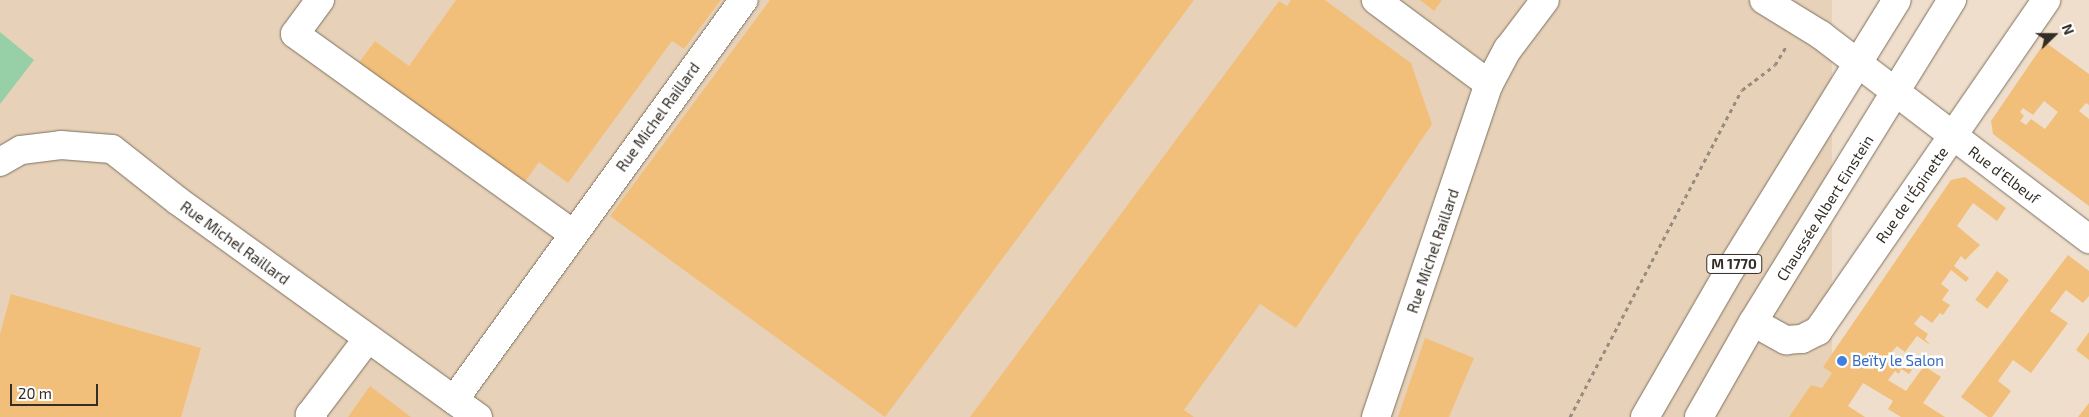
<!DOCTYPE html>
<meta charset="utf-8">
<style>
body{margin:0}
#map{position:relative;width:2089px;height:417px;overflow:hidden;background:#eedecb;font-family:"Exo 2",sans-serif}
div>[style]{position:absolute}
.built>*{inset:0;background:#e7d2b9;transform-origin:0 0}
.green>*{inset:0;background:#97cfa6}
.building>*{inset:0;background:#f2bf7a;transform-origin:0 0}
.path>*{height:3px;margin-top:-1.5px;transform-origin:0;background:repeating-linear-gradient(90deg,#988c7f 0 4px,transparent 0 8px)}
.roads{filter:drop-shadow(0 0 1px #7e7060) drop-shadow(0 0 1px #7e7060)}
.minor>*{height:28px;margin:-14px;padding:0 14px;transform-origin:14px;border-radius:14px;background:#fff}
.major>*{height:28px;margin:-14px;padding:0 14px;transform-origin:14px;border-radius:14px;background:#fff}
.dots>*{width:14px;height:14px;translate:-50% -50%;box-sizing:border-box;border:2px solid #fff;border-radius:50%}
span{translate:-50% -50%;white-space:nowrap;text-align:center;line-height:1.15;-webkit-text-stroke:5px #fff;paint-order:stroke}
.shield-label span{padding:1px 4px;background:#fff;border:1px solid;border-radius:4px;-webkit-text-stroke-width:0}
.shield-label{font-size:14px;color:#332d26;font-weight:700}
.street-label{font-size:15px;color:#332d26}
.shop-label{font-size:15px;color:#366cbe}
.left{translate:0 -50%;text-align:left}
.north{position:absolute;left:2029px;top:10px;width:50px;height:50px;-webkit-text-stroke:4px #fff;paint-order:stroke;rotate:68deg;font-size:14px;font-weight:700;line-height:20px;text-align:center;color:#332d26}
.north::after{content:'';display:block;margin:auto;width:18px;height:22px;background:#332d26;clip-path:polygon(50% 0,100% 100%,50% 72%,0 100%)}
.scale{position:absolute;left:10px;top:384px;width:88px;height:22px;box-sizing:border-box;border:2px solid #332d26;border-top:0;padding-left:6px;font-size:15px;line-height:18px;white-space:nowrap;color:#332d26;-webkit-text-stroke:4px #fff;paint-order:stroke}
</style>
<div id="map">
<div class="built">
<i style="left:0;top:0;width:1832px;height:417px"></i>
</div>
<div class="green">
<i style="clip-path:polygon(0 32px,34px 60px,0 104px)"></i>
</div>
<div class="building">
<i style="clip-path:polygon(456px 0,721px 0,684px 49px,672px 41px,568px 183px,539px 162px,522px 186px,357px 65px,375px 41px,409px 66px)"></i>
<i style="clip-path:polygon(770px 0,1194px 0,885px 417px,610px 216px)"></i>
<i style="clip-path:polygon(1291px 0,1325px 0,1411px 63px,1432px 124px,1296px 328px,1260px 304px,1184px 410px,1194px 417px,970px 417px,1279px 1px,1287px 6px)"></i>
<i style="clip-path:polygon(1420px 0,1442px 0,1434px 11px)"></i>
<i style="clip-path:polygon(evenodd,2045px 42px,2089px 74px,2089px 105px,2086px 103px,2079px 111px,2089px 119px,2089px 206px,1993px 134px,1991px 121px,2045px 42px,2044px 101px,2058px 112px,2045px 129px,2031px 119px,2026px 125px,2020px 121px,2024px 116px,2020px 112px,2023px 108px,2033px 115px,2044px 101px)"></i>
<i style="clip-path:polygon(1965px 177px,2006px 208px,1997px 221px,1973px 203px,1957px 226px,1980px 245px,1965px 260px,1961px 256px,1954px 266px,1969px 278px,1966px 282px,1951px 270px,1941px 284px,1949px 290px,1942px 300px,1950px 305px,1943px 315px,1940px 313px,1932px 323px,1921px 315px,1914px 324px,1928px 334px,1925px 339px,1930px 345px,1917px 336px,1905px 352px,1897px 346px,1890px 354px,1912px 370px,1909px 374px,1901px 369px,1899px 374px,1895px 371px,1888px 380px,1906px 391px,1924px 366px,1941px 377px,1923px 403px,1945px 417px,1901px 417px,1888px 409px,1893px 401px,1863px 383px,1848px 406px,1865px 417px,1789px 417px,1811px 385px,1822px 388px,1832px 373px,1823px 367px,1951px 180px)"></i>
<i style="clip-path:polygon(2068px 255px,2089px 271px,2089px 296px,2083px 303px,2066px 290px,2050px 311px,2068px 323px,2031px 373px,2013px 360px,1998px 381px,2011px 391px,1992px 417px,1988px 417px,1961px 397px)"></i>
<i style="left:1997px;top:271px;width:15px;height:36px;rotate:37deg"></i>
<i style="clip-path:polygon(11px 294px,201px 348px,181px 417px,0 417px,0 334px)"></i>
<i style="clip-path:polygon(2089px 332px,2089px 360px,2076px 350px)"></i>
<i style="clip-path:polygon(1425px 338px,1474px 358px,1449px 417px,1398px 417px)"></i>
<i style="clip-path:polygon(370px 386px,411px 417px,348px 417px)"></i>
<i style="clip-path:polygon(2089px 403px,2089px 417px,2078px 417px)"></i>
</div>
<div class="path">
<i style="left:1570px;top:417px;width:369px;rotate:-62.3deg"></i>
<i style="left:1742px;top:90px;width:41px;rotate:-37.1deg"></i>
<i style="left:1775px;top:65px;width:21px;rotate:-59deg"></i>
</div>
<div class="roads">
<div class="minor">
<i style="left:320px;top:0;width:42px;rotate:126.3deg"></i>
<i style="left:295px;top:34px;width:342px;rotate:35.7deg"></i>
<i style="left:1764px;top:0;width:67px;rotate:31.6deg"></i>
<i style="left:1821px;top:35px;width:337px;rotate:37.3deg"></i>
<i style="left:1489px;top:84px;width:40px;rotate:-62deg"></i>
<i style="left:1508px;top:49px;width:61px;rotate:-52.9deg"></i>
<i style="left:0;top:162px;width:24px;rotate:-30deg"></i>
<i style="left:21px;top:150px;width:40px;rotate:-7.1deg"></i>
<i style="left:61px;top:145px;width:51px;rotate:4.5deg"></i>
<i style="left:112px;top:149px;width:84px;rotate:38.2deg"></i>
<i style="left:178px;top:201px;width:370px;rotate:35.8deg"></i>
<i style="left:1753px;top:322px;width:38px;rotate:29deg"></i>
<i style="left:1786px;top:340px;width:16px;rotate:-4deg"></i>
<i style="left:1802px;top:339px;width:18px;rotate:-27deg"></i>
<i style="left:1818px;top:331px;width:402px;rotate:-55.4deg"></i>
<i style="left:454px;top:400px;width:494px;rotate:-54.1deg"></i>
<i style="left:313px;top:417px;width:4px;rotate:-146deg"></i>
<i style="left:310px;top:415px;width:96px;rotate:-53deg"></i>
<i style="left:1376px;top:417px;width:352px;rotate:-71.3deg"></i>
<i style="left:1489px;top:84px;width:141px;rotate:-143.4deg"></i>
</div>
<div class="major">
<i style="left:1645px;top:417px;width:170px;rotate:-60deg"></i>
<i style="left:1730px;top:270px;width:317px;rotate:-58.3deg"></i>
<i style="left:1699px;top:417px;width:109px;rotate:-60.4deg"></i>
<i style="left:1753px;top:322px;width:379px;rotate:-58.3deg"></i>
</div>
</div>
<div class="dots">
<i style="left:1842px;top:361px;background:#3f7fe0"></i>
</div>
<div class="shield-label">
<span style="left:1734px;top:264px">M 1770</span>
</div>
<div class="street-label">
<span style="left:658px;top:117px;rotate:-54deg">Rue Michel Raillard</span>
<span style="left:2004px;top:175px;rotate:37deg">Rue d'Elbeuf</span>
<span style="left:1912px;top:195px;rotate:-55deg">Rue de l'Épinette</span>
<span style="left:1825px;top:208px;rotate:-58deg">Chaussée Albert Einstein</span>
<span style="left:235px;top:243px;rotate:36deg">Rue Michel Raillard</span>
<span style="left:1433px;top:251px;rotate:-71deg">Rue Michel Raillard</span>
</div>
<div class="shop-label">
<span class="left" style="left:1852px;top:361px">Beïty le Salon</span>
</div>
<div class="north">N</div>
<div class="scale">20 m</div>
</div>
